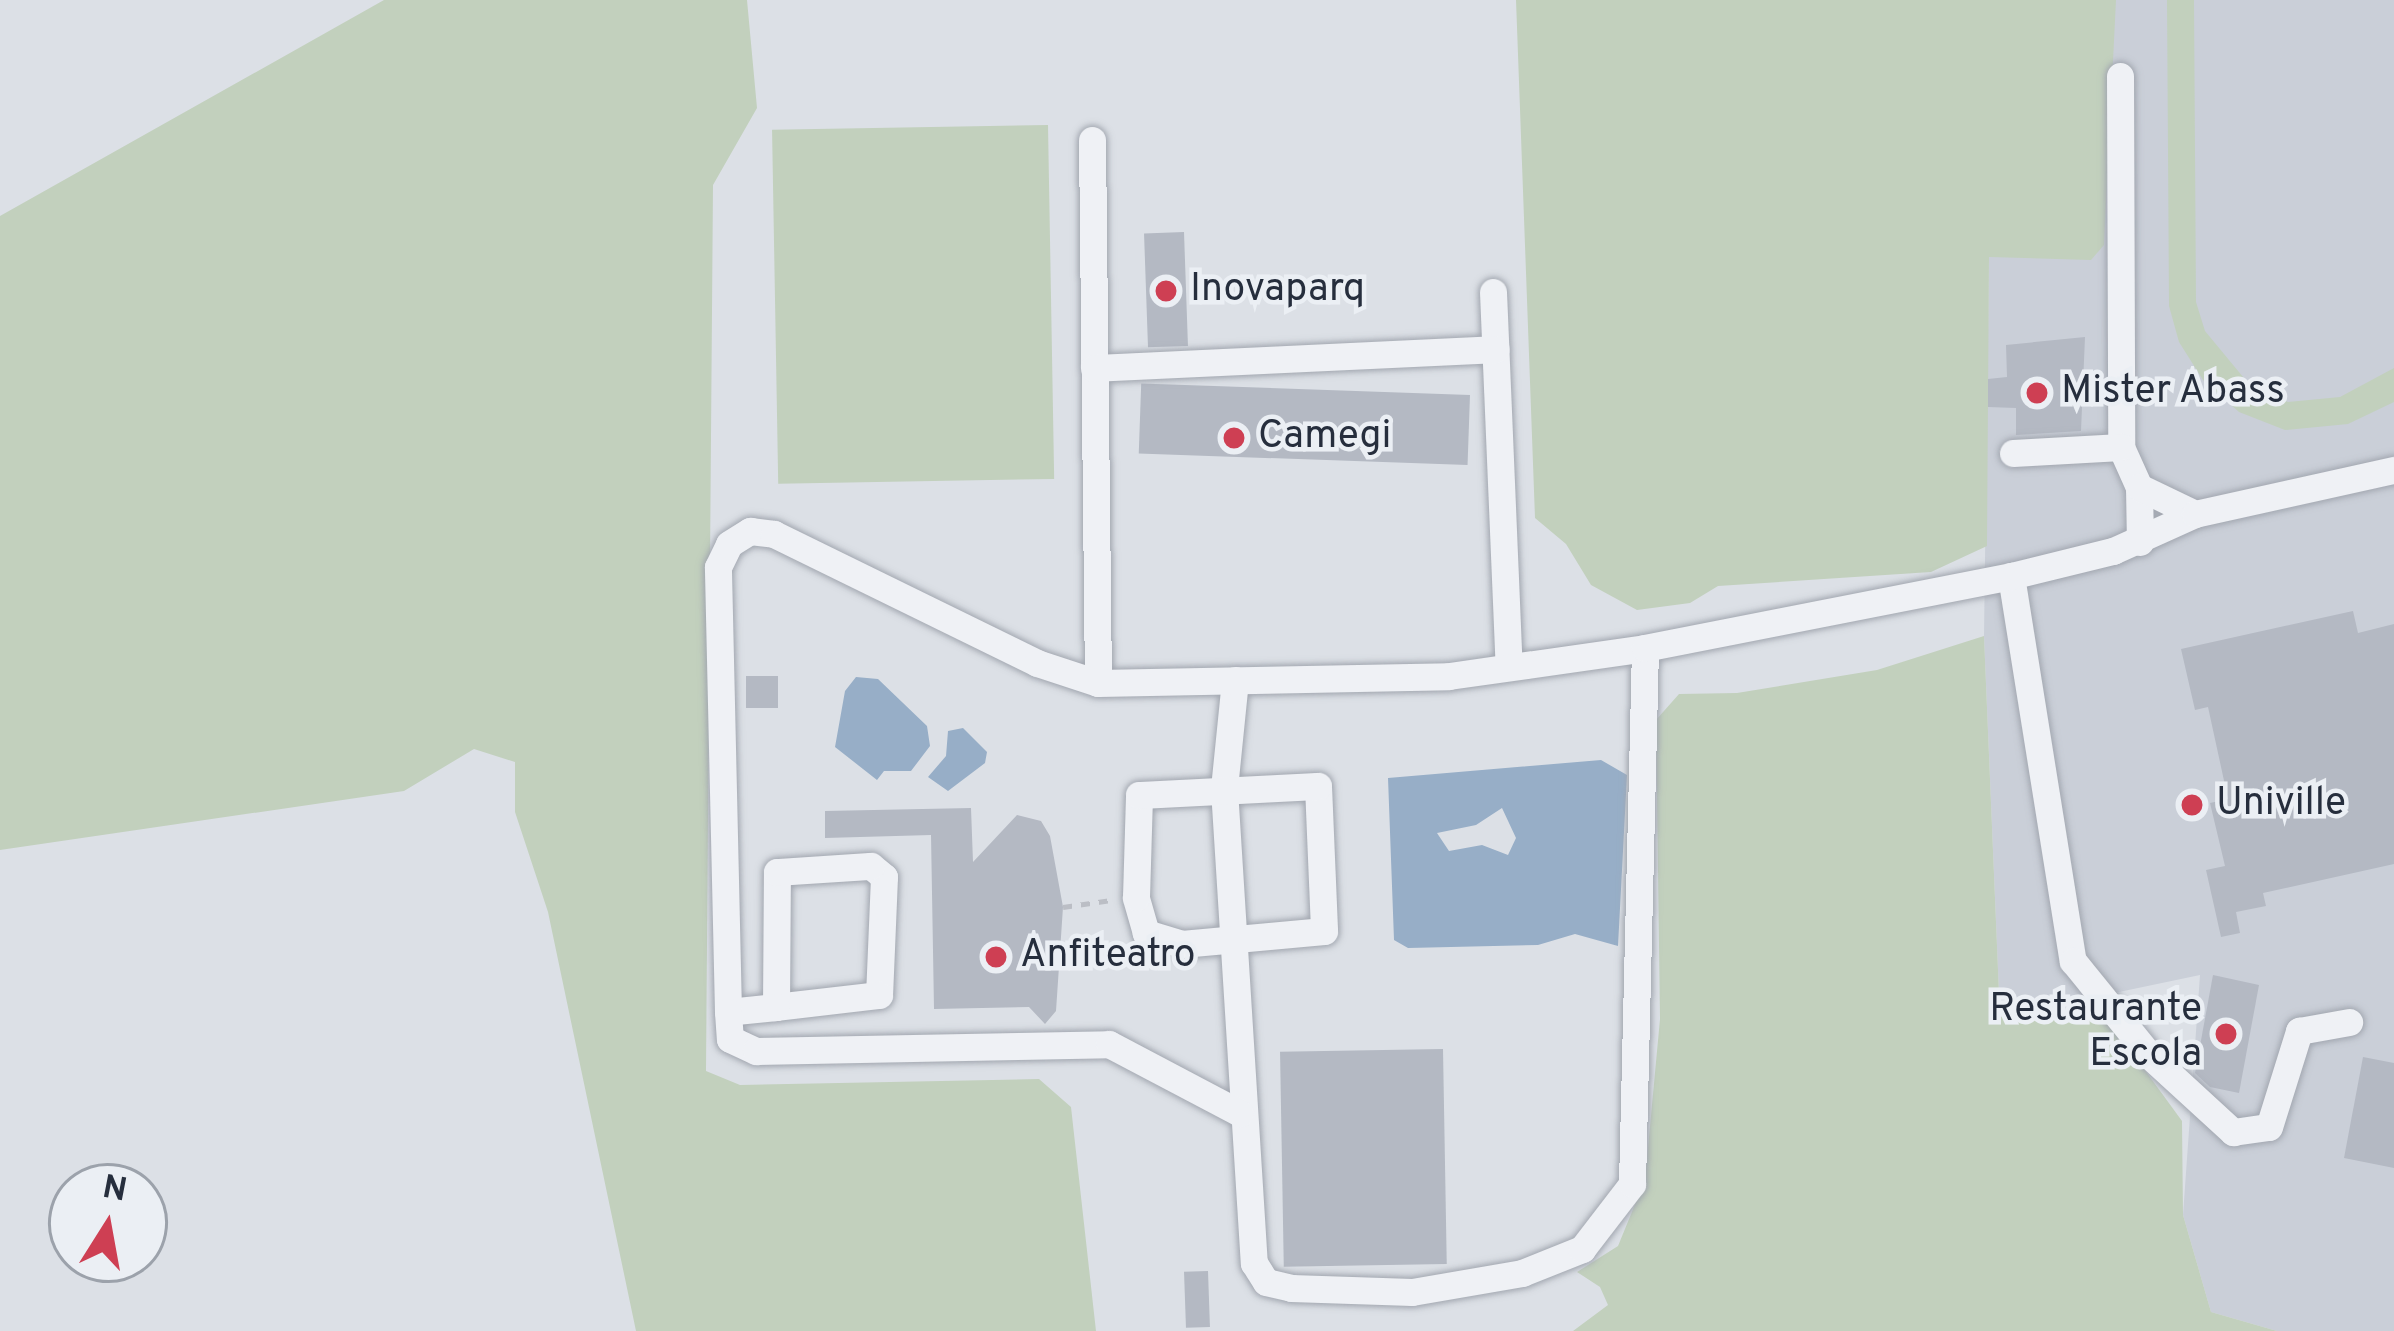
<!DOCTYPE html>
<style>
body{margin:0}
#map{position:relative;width:2394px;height:1331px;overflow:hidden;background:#dce0e6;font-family:Overpass,sans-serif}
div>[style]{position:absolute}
.built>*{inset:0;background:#cacfd8}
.green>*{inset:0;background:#c2d0bd;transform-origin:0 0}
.water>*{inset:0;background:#97aec7}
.building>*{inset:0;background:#b4b9c3;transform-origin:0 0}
.path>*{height:4.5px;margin-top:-2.25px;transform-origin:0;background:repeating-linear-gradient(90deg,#bbbec5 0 9px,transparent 0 18px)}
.roads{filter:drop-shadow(0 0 3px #a2a7b0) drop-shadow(0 0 3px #a2a7b0)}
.minor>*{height:27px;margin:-13.5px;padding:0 13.5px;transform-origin:13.5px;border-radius:13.5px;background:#eff1f5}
.dots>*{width:33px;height:33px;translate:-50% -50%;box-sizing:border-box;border:6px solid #ebeff4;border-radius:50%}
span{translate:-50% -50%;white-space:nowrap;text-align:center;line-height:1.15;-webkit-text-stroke:9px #ebeff4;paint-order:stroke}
.poi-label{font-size:39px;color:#262e3d}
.left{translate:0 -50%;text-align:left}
.right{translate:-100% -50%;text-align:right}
.north{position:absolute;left:48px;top:1163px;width:120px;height:120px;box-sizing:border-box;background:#ebeff4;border:3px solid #9ca2ab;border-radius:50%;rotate:11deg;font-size:33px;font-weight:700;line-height:48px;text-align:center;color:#262e3d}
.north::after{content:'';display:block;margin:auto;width:42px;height:54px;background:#ce3f53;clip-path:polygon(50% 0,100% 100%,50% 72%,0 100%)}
</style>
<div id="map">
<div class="built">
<i style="clip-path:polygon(2109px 0,2394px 0,2394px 1331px,2277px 1331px,2211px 1312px,2183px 1215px,2200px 975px,2000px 1017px,1984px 636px,1989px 256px)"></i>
</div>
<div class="green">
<i style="clip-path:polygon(384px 0,747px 0,757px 108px,713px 185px,706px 1071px,740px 1085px,1039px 1079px,1071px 1107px,1096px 1331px,636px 1331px,548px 912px,515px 812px,515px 762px,474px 749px,404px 791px,0 850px,0 216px)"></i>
<i style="clip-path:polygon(1516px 0,2116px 0,2104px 245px,2091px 260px,1989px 257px,1987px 546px,1931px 572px,1718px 586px,1690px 603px,1637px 610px,1591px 585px,1566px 544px,1535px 518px)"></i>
<i style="clip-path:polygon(2167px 0,2194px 0,2196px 302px,2205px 331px,2253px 389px,2288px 402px,2340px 397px,2394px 368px,2394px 402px,2348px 424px,2285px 430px,2239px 412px,2203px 380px,2179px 342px,2169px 306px)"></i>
<i style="left:1048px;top:125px;width:354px;height:276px;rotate:89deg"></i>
<i style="clip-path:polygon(1984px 636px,2000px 1017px,2109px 1021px,2182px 1121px,2183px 1215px,2211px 1312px,2277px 1331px,1573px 1331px,1608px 1305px,1600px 1287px,1577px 1272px,1618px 1246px,1645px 1180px,1660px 1019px,1656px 720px,1679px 694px,1737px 693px,1877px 670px)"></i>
</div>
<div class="water">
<i style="clip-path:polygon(856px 677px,878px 679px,927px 726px,930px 746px,911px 771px,884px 771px,877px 780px,835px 747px,845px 691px)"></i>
<i style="clip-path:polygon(963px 728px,987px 752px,985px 763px,948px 791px,928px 777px,946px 756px,948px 731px)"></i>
<i style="clip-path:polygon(evenodd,1601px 760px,1627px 775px,1618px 946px,1575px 934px,1538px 945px,1408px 948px,1394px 940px,1388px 778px,1601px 760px,1502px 808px,1516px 838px,1508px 855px,1482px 845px,1449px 851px,1437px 833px,1476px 825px,1502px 808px)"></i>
</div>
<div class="building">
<i style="left:1184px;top:232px;width:114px;height:40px;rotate:88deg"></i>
<i style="clip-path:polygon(2085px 337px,2081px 431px,2016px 435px,2016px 408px,1988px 407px,1988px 379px,2007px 377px,2006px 345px)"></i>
<i style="left:1470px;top:395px;width:70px;height:329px;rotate:92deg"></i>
<i style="clip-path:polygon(2353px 611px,2358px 633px,2394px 624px,2394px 864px,2263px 893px,2266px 906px,2236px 912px,2240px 933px,2221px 937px,2206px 870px,2225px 866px,2210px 803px,2228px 799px,2208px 707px,2195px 710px,2181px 649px)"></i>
<i style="left:746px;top:676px;width:32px;height:32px"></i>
<i style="clip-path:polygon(971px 808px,973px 862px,1017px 815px,1041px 821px,1050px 836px,1063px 907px,1056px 1011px,1045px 1024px,1029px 1007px,934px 1009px,931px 835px,825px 838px,825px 811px)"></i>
<i style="clip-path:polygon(2213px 975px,2259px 985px,2239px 1093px,2210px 1087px,2195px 1073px)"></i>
<i style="left:1443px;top:1049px;width:215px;height:163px;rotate:89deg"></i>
<i style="clip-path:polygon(2363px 1057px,2394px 1063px,2394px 1168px,2344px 1158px)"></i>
<i style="left:1208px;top:1271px;width:56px;height:24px;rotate:88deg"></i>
</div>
<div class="path">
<i style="left:1063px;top:907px;width:49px;rotate:-8.3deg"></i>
</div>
<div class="roads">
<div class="minor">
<i style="left:2120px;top:76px;width:371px;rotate:89.8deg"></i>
<i style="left:2121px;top:447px;width:44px;rotate:65.8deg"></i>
<i style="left:2139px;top:487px;width:55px;rotate:89deg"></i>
<i style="left:1092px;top:140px;width:543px;rotate:89.37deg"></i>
<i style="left:1493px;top:292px;width:374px;rotate:87.6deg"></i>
<i style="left:1094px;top:368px;width:402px;rotate:-2.7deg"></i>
<i style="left:2013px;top:453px;width:108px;rotate:-3.2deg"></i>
<i style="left:2139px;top:487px;width:62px;rotate:25.7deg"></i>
<i style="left:2011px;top:576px;width:390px;rotate:80.9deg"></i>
<i style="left:2073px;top:961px;width:122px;rotate:51deg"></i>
<i style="left:2150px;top:1056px;width:113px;rotate:42.5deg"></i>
<i style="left:2233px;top:1132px;width:36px;rotate:-8deg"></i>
<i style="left:2269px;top:1127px;width:101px;rotate:-72.6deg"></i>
<i style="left:2299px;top:1031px;width:51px;rotate:-10.2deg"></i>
<i style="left:1235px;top:680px;width:110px;rotate:95.8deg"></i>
<i style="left:1224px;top:789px;width:475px;rotate:86.4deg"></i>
<i style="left:1254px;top:1263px;width:22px;rotate:58deg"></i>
<i style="left:1266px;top:1282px;width:26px;rotate:13deg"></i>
<i style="left:1291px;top:1288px;width:121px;rotate:1.9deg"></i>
<i style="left:1412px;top:1292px;width:112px;rotate:-9.8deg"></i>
<i style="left:1522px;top:1273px;width:65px;rotate:-21.8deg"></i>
<i style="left:1582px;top:1249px;width:82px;rotate:-52.4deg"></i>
<i style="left:1632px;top:1184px;width:536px;rotate:-88.61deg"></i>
<i style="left:1318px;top:786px;width:145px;rotate:87.6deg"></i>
<i style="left:1324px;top:931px;width:143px;rotate:174.8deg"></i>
<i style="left:1182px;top:944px;width:38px;rotate:-163deg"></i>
<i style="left:1146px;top:933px;width:37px;rotate:-106deg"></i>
<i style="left:1136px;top:897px;width:102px;rotate:-88.3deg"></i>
<i style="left:1139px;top:795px;width:179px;rotate:-2.9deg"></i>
<i style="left:871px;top:866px;width:17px;rotate:40deg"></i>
<i style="left:884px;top:877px;width:118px;rotate:92.4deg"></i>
<i style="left:879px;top:995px;width:104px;rotate:173.4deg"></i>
<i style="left:776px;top:1007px;width:135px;rotate:-89.6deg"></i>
<i style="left:777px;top:872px;width:94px;rotate:-3.7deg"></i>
<i style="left:776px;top:1007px;width:48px;rotate:174.1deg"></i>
<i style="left:728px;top:1012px;width:445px;rotate:-91.3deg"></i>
<i style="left:718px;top:567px;width:25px;rotate:-64deg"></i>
<i style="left:729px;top:544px;width:25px;rotate:-32deg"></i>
<i style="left:750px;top:531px;width:24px;rotate:7deg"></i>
<i style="left:774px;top:534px;width:293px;rotate:26.1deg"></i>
<i style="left:1037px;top:663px;width:64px;rotate:18.2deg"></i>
<i style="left:1098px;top:683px;width:351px;rotate:-1.1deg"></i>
<i style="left:1449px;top:676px;width:198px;rotate:-8.1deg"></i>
<i style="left:1645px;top:648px;width:373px;rotate:-11.1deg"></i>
<i style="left:2011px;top:576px;width:105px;rotate:-13.8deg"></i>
<i style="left:2113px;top:551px;width:90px;rotate:-24.3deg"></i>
<i style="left:2195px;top:514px;width:204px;rotate:-12.5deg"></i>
<i style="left:728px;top:1012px;width:27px;rotate:86deg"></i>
<i style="left:730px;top:1039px;width:29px;rotate:25deg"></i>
<i style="left:756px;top:1051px;width:353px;rotate:-1.1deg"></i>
<i style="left:1109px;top:1044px;width:148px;rotate:27.8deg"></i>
</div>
</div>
<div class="dots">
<i style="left:1166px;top:291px;background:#ce3f53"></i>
<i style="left:2037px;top:393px;background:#ce3f53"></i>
<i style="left:1234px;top:438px;background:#ce3f53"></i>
<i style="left:2192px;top:805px;background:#ce3f53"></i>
<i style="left:996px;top:957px;background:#ce3f53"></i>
<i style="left:2226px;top:1034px;background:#ce3f53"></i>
</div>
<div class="poi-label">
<span class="left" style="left:1190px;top:291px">Inovaparq</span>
<span class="left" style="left:2061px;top:393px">Mister Abass</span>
<span class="left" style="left:1258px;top:438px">Camegi</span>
<span class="left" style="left:2216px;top:805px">Univille</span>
<span class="left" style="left:1020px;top:957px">Anfiteatro</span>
<span class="right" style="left:2202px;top:1034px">Restaurante<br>Escola</span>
</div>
<div class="north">N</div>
</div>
